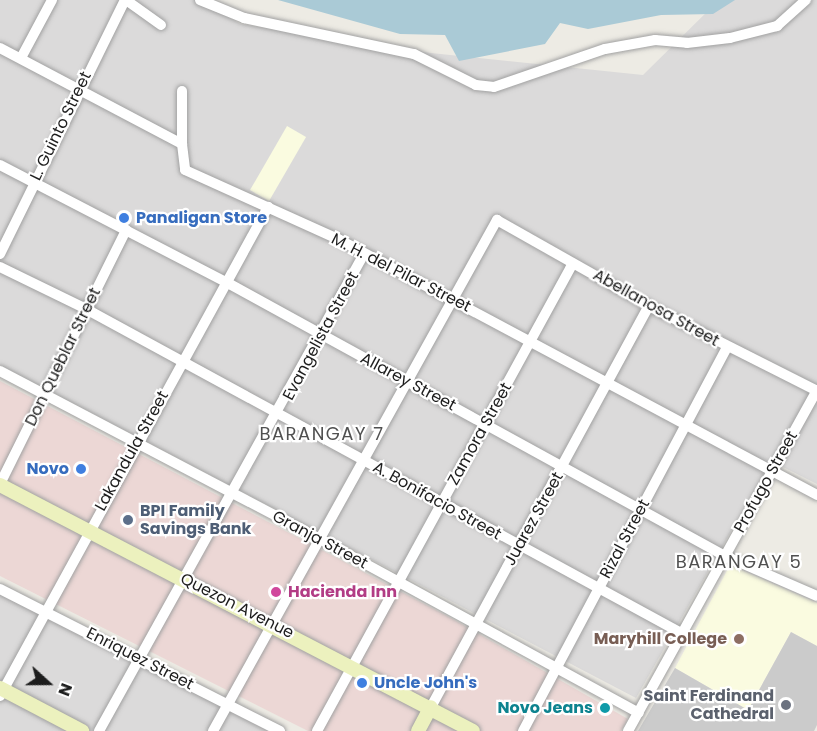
<!DOCTYPE html>
<style>
body{margin:0}
#map{position:relative;width:817px;height:731px;overflow:hidden;background:#edebe4;font-family:Poppins,sans-serif}
div>[style]{position:absolute}
.residential>*{inset:0;background:#dbdada}
.commercial>*{inset:0;background:#ecd7d5}
.education>*{inset:0;background:#fafbe0;transform-origin:0 0}
.religious>*{inset:0;background:#cbcbcb}
.water>*{inset:0;background:#aacad6}
.roads{filter:drop-shadow(0 0 2px #a1a1a1) drop-shadow(0 0 2px #a1a1a1)}
.street>*{height:10px;margin:-5px;padding:0 5px;transform-origin:5px;border-radius:5px;background:#fff}
.secondary>*{height:14px;margin:-7px;padding:0 7px;transform-origin:7px;border-radius:7px;background:#ecf1be}
.dots>*{width:16px;height:16px;translate:-50% -50%;box-sizing:border-box;border:3px solid #fff;border-radius:50%}
span{translate:-50% -50%;white-space:nowrap;text-align:center;line-height:1.15;-webkit-text-stroke:4.5px #fff;paint-order:stroke}
.street-label{font-size:16px;color:#1d1d1d}
.shop-label{font-size:16px;color:#366cbe;font-weight:700}
.left{translate:0 -50%;text-align:left}
.right{translate:-100% -50%;text-align:right}
.service-label{font-size:16px;color:#4e5e75;font-weight:700}
.hotel-label{font-size:16px;color:#b23c85;font-weight:700}
.education-label{font-size:16px;color:#785e54;font-weight:700}
.worship-label{font-size:16px;color:#5b616d;font-weight:700}
.culture-label{font-size:16px;color:#0d838f;font-weight:700}
.neighbourhood-label{font-size:18px;color:#505050;letter-spacing:1.5px}
.north{position:absolute;left:18px;top:653px;width:60px;height:60px;-webkit-text-stroke:4px #fff;paint-order:stroke;rotate:111deg;font-size:16px;font-weight:700;line-height:24px;text-align:center;color:#1d1d1d}
.north::after{content:'';display:block;margin:auto;width:21px;height:27px;background:#1d1d1d;clip-path:polygon(50% 0,100% 100%,50% 72%,0 100%)}
</style>
<div id="map">
<div class="residential">
<i style="clip-path:polygon(0 0,202px 0,240px 24px,431px 53px,643px 75px,719px 0,817px 0,817px 484px,771px 461px,636px 698px,0 365px)"></i>
<i style="clip-path:polygon(0 593px,280px 731px,0 731px)"></i>
</div>
<div class="commercial">
<i style="clip-path:polygon(0 381px,451px 618px,628px 719px,621px 731px,308px 731px,0 576px)"></i>
</div>
<div class="education">
<i style="left:287px;top:126px;width:22px;height:74px;rotate:30deg"></i>
<i style="clip-path:polygon(730px 565px,817px 603px,817px 646px,791px 632px,748px 710px,675px 668px)"></i>
</div>
<div class="religious">
<i style="clip-path:polygon(791px 632px,817px 646px,817px 725px,814px 731px,638px 731px,675px 668px,748px 710px)"></i>
</div>
<div class="water">
<i style="clip-path:polygon(278px 0,735px 0,713px 14px,661px 15px,588px 29px,560px 23px,545px 44px,459px 61px,445px 35px,400px 34px)"></i>
</div>
<div class="roads">
<div class="street">
<i style="left:126px;top:0;width:43px;rotate:35.5deg"></i>
<i style="left:200px;top:0;width:48px;rotate:22.2deg"></i>
<i style="left:244px;top:18px;width:174px;rotate:12deg"></i>
<i style="left:414px;top:54px;width:69px;rotate:26.6deg"></i>
<i style="left:476px;top:85px;width:18px;rotate:6deg"></i>
<i style="left:494px;top:87px;width:117px;rotate:-18.9deg"></i>
<i style="left:605px;top:49px;width:51px;rotate:-10.2deg"></i>
<i style="left:655px;top:40px;width:32px;rotate:5deg"></i>
<i style="left:687px;top:43px;width:43px;rotate:-6.6deg"></i>
<i style="left:730px;top:38px;width:49px;rotate:-14.3deg"></i>
<i style="left:777px;top:26px;width:39px;rotate:-42deg"></i>
<i style="left:0;top:48px;width:206px;rotate:27.8deg"></i>
<i style="left:182px;top:144px;width:26px;rotate:83deg"></i>
<i style="left:185px;top:170px;width:168px;rotate:24.3deg"></i>
<i style="left:338px;top:239px;width:543px;rotate:28.12deg"></i>
<i style="left:21px;top:58px;width:66px;rotate:-61.9deg"></i>
<i style="left:182px;top:144px;width:53px;rotate:-90deg"></i>
<i style="left:0;top:165px;width:254px;rotate:27.4deg"></i>
<i style="left:226px;top:282px;width:569px;rotate:28.77deg"></i>
<i style="left:725px;top:556px;width:100px;rotate:23.5deg"></i>
<i style="left:0;top:254px;width:283px;rotate:-63.8deg"></i>
<i style="left:0;top:267px;width:96px;rotate:26deg"></i>
<i style="left:86px;top:309px;width:680px;rotate:28.56deg"></i>
<i style="left:0;top:371px;width:361px;rotate:27.7deg"></i>
<i style="left:320px;top:539px;width:363px;rotate:28.6deg"></i>
<i style="left:0;top:484px;width:284px;rotate:-63.6deg"></i>
<i style="left:0;top:589px;width:314px;rotate:26.9deg"></i>
<i style="left:0;top:696px;width:558px;rotate:-61.27deg"></i>
<i style="left:431px;top:707px;width:456px;rotate:-61.5deg"></i>
<i style="left:99px;top:731px;width:546px;rotate:-60.95deg"></i>
<i style="left:213px;top:731px;width:585px;rotate:-60.94deg"></i>
<i style="left:497px;top:220px;width:175px;rotate:29.5deg"></i>
<i style="left:649px;top:306px;width:188px;rotate:26.8deg"></i>
<i style="left:317px;top:731px;width:533px;rotate:-61.32deg"></i>
<i style="left:523px;top:731px;width:435px;rotate:-62deg"></i>
<i style="left:628px;top:731px;width:390px;rotate:-61deg"></i>
</div>
<div class="secondary">
<i style="left:0;top:485px;width:533px;rotate:27.48deg"></i>
<i style="left:0;top:688px;width:93px;rotate:27.7deg"></i>
<i style="left:418px;top:731px;width:27px;rotate:-62deg"></i>
</div>
</div>
<div class="dots">
<i style="left:124px;top:218px;background:#3f7fe0"></i>
<i style="left:81px;top:469px;background:#3f7fe0"></i>
<i style="left:128px;top:520px;background:#5c6f8a"></i>
<i style="left:276px;top:592px;background:#d1479c"></i>
<i style="left:739px;top:639px;background:#8d6e63"></i>
<i style="left:362px;top:683px;background:#3f7fe0"></i>
<i style="left:786px;top:705px;background:#6b7280"></i>
<i style="left:605px;top:708px;background:#0f9aa8"></i>
</div>
<div class="street-label">
<span style="left:61px;top:126px;rotate:-64deg">L. Guinto Street</span>
<span style="left:401px;top:273px;rotate:27deg">M. H. del Pilar Street</span>
<span style="left:656px;top:308px;rotate:29deg">Abellanosa Street</span>
<span style="left:321px;top:336px;rotate:-62deg">Evangelista Street</span>
<span style="left:63px;top:357px;rotate:-64deg">Don Queblar Street</span>
<span style="left:408px;top:382px;rotate:28deg">Allarey Street</span>
<span style="left:480px;top:434px;rotate:-61deg">Zamora Street</span>
<span style="left:132px;top:451px;rotate:-61deg">Lakandula Street</span>
<span style="left:766px;top:482px;rotate:-61deg">Profugo Street</span>
<span style="left:437px;top:501px;rotate:29deg">A. Bonifacio Street</span>
<span style="left:534px;top:519px;rotate:-61deg">Juarez Street</span>
<span style="left:625px;top:539px;rotate:-62deg">Rizal Street</span>
<span style="left:320px;top:540px;rotate:28deg">Granja Street</span>
<span style="left:237px;top:606px;rotate:27deg">Quezon Avenue</span>
<span style="left:140px;top:659px;rotate:27deg">Enriquez Street</span>
</div>
<div class="shop-label">
<span class="left" style="left:136px;top:218px">Panaligan Store</span>
<span class="right" style="left:69px;top:469px">Novo</span>
<span class="left" style="left:374px;top:683px">Uncle John's</span>
</div>
<div class="service-label">
<span class="left" style="left:140px;top:520px">BPI Family<br>Savings Bank</span>
</div>
<div class="hotel-label">
<span class="left" style="left:288px;top:592px">Hacienda Inn</span>
</div>
<div class="education-label">
<span class="right" style="left:727px;top:639px">Maryhill College</span>
</div>
<div class="worship-label">
<span class="right" style="left:774px;top:705px">Saint Ferdinand<br>Cathedral</span>
</div>
<div class="culture-label">
<span class="right" style="left:593px;top:708px">Novo Jeans</span>
</div>
<div class="neighbourhood-label">
<span style="left:322px;top:434px">BARANGAY 7</span>
<span style="left:739px;top:562px">BARANGAY 5</span>
</div>
<div class="north">N</div>
</div>
